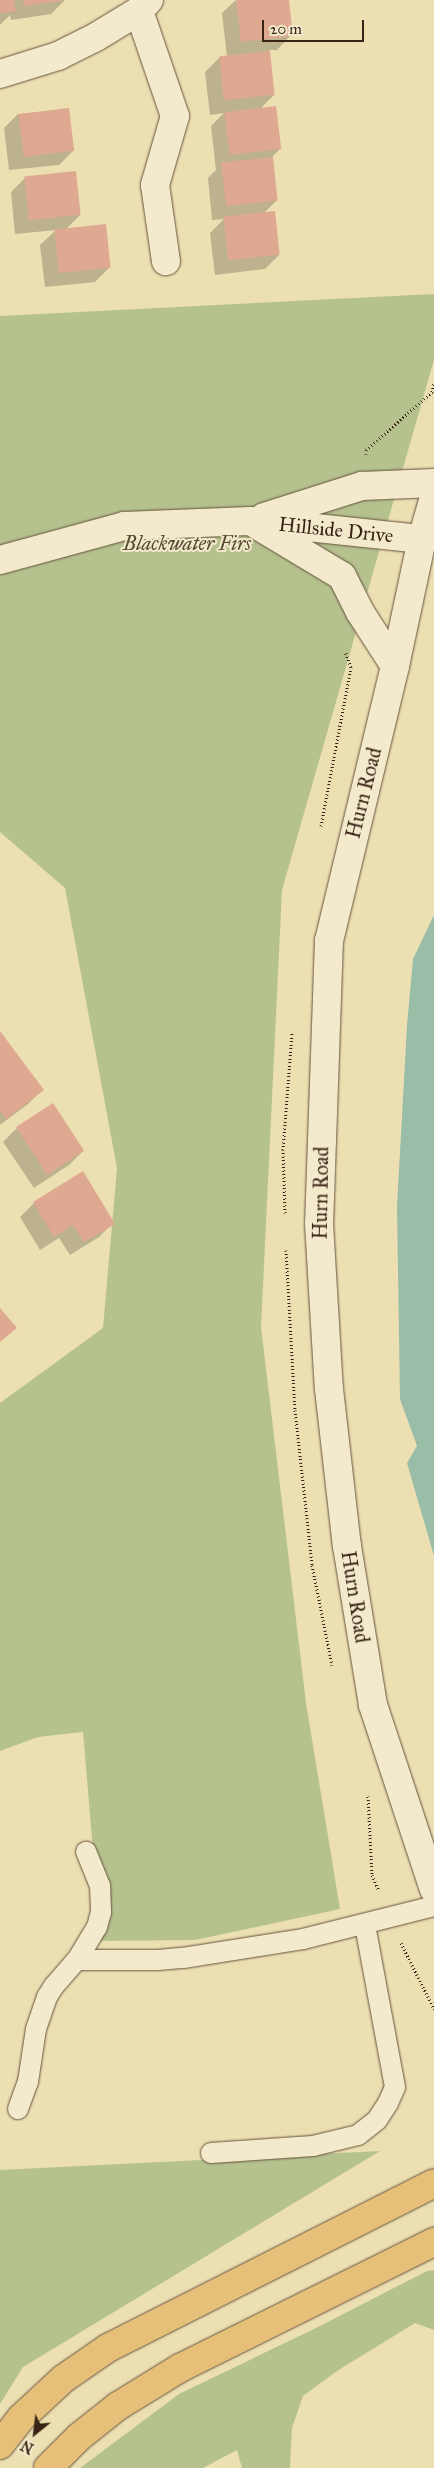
<!DOCTYPE html>
<style>
body{margin:0}
#map{position:relative;width:434px;height:2468px;overflow:hidden;background:#ecdfb2;font-family:"IM FELL Great Primer",serif}
div>[style]{position:absolute}
.green>*{inset:0;background:#b5c28e}
.water>*{inset:0;background:#9abda7}
.shadow>*{inset:0;background:#0003}
.building>*{inset:0;background:#dfa890;transform-origin:0 0}
.path>*{height:3px;margin-top:-1.5px;transform-origin:0;background:repeating-linear-gradient(90deg,#392315 0 1px,transparent 0 3.5px)}
.roads{filter:drop-shadow(0 0 1px #66523c) drop-shadow(0 0 1px #66523c)}
.lane>*{height:20px;margin:-10px;padding:0 10px;transform-origin:10px;border-radius:10px;background:#f3eacd}
.street>*{height:28px;margin:-14px;padding:0 14px;transform-origin:14px;border-radius:14px;background:#f3eacd}
.secondary>*{height:28px;margin:-14px;padding:0 14px;transform-origin:14px;border-radius:14px;background:#f3eacd}
.highway>*{height:28px;margin:-14px;padding:0 14px;transform-origin:14px;border-radius:14px;background:#e6c079}
span{translate:-50% -50%;white-space:nowrap;text-align:center;line-height:1.15;-webkit-text-stroke:4px #f3eacd;paint-order:stroke}
.street-label{font-size:20px;color:#392315}
.park-label{font-size:20px;color:#584b33;font-style:italic}
.north{position:absolute;left:10px;top:2408px;width:50px;height:50px;-webkit-text-stroke:4px #f3eacd;paint-order:stroke;rotate:209deg;font-size:14px;font-weight:700;line-height:20px;text-align:center;color:#392315}
.north::after{content:'';display:block;margin:auto;width:18px;height:22px;background:#392315;clip-path:polygon(50% 0,100% 100%,50% 72%,0 100%)}
.scale{position:absolute;left:262px;top:20px;width:102px;height:22px;box-sizing:border-box;border:2px solid #392315;border-top:0;padding-left:6px;font-size:15px;line-height:18px;white-space:nowrap;color:#392315;-webkit-text-stroke:4px #f3eacd;paint-order:stroke}
</style>
<div id="map">
<div class="green">
<i style="clip-path:polygon(434px 294px,434px 360px,282px 890px,261px 1327px,306px 1703px,340px 1909px,195px 1940px,94px 1941px,98px 1910px,83px 1732px,38px 1737px,0 1751px,0 1403px,103px 1328px,117px 1168px,65px 888px,0 832px,0 316px)"></i>
<i style="clip-path:polygon(380px 2151px,23px 2367px,0 2404px,0 2170px)"></i>
<i style="clip-path:polygon(434px 2270px,434px 2330px,415px 2323px,337px 2371px,303px 2396px,292px 2428px,290px 2468px,242px 2468px,237px 2450px,203px 2468px,80px 2468px,179px 2394px,318px 2327px,427px 2271px)"></i>
</div>
<div class="water">
<i style="clip-path:polygon(434px 915px,434px 1556px,407px 1463px,417px 1446px,400px 1399px,397px 1206px,407px 1026px,413px 959px)"></i>
</div>
<div class="shadow">
<i style="clip-path:polygon(0 0,65px 0,51px 14px,11px 20px,10px 15px,0 25px)"></i>
<i style="clip-path:polygon(236px 0,287px 0,291px 35px,277px 50px,269px 50px,274px 95px,260px 109px,280px 149px,272px 157px,277px 200px,263px 214px,279px 255px,265px 269px,215px 275px,210px 233px,224px 219px,212px 220px,208px 178px,216px 170px,211px 126px,224px 113px,210px 115px,205px 72px,219px 58px,227px 57px,222px 13px)"></i>
<i style="clip-path:polygon(68px 109px,73px 151px,59px 165px,9px 170px,4px 128px,18px 114px)"></i>
<i style="clip-path:polygon(25px 178px,80px 215px,65px 230px,109px 268px,95px 282px,45px 287px,40px 245px,56px 230px,15px 234px,11px 192px)"></i>
<i style="clip-path:polygon(0 1033px,42px 1090px,28px 1104px,0 1125px)"></i>
<i style="clip-path:polygon(17px 1128px,83px 1151px,69px 1165px,34px 1188px,3px 1142px)"></i>
<i style="clip-path:polygon(34px 1203px,113px 1223px,99px 1237px,70px 1255px,59px 1238px,40px 1250px,20px 1217px)"></i>
</div>
<div class="building">
<i style="clip-path:polygon(0 0,14px 0,16px 11px,0 13px)"></i>
<i style="clip-path:polygon(23px 0,61px 0,61px 1px,24px 6px)"></i>
<i style="clip-path:polygon(236px 0,289px 0,293px 36px,241px 42px)"></i>
<i style="left:270px;top:51px;width:44px;height:51px;rotate:84deg"></i>
<i style="left:276px;top:106px;width:43px;height:52px;rotate:83deg"></i>
<i style="left:69px;top:108px;width:43px;height:51px;rotate:83deg"></i>
<i style="left:273px;top:157px;width:44px;height:52px;rotate:84deg"></i>
<i style="left:76px;top:171px;width:44px;height:52px;rotate:84deg"></i>
<i style="left:275px;top:211px;width:44px;height:52px;rotate:84deg"></i>
<i style="left:106px;top:224px;width:44px;height:52px;rotate:84deg"></i>
<i style="clip-path:polygon(0 1031px,44px 1090px,6px 1119px,0 1111px)"></i>
<i style="left:53px;top:1103px;width:57px;height:44px;rotate:57deg"></i>
<i style="clip-path:polygon(83px 1171px,115px 1224px,84px 1242px,73px 1225px,54px 1237px,33px 1202px)"></i>
<i style="clip-path:polygon(0 1308px,17px 1328px,0 1342px)"></i>
</div>
<div class="path">
<i style="left:366px;top:454px;width:4px;rotate:-90deg"></i>
<i style="left:366px;top:450px;width:88px;rotate:-41.3deg"></i>
<i style="left:432px;top:392px;width:10px;rotate:-79deg"></i>
<i style="left:321px;top:826px;width:162px;rotate:-79.3deg"></i>
<i style="left:351px;top:667px;width:17px;rotate:-111deg"></i>
<i style="left:285px;top:1213px;width:63px;rotate:-91.8deg"></i>
<i style="left:283px;top:1150px;width:118px;rotate:-85.6deg"></i>
<i style="left:286px;top:1250px;width:160px;rotate:86.8deg"></i>
<i style="left:295px;top:1410px;width:156px;rotate:83.7deg"></i>
<i style="left:312px;top:1565px;width:102px;rotate:78.7deg"></i>
<i style="left:368px;top:1796px;width:79px;rotate:87.1deg"></i>
<i style="left:372px;top:1875px;width:17px;rotate:66deg"></i>
<i style="left:401px;top:1943px;width:74px;rotate:63.4deg"></i>
</div>
<div class="roads">
<div class="lane">
<i style="left:77px;top:1960px;width:81px"></i>
<i style="left:158px;top:1960px;width:25px;rotate:-5deg"></i>
<i style="left:183px;top:1958px;width:121px;rotate:-9deg"></i>
<i style="left:303px;top:1939px;width:135px;rotate:-14.1deg"></i>
<i style="left:18px;top:2109px;width:29px;rotate:-70deg"></i>
<i style="left:28px;top:2082px;width:54px;rotate:-81.4deg"></i>
<i style="left:36px;top:2029px;width:34px;rotate:-71deg"></i>
<i style="left:47px;top:1997px;width:13px;rotate:-58deg"></i>
<i style="left:54px;top:1986px;width:35px;rotate:-49deg"></i>
<i style="left:77px;top:1960px;width:39px;rotate:-59deg"></i>
<i style="left:97px;top:1927px;width:16px;rotate:-75deg"></i>
<i style="left:101px;top:1912px;width:26px;rotate:-92deg"></i>
<i style="left:100px;top:1886px;width:37px;rotate:-112deg"></i>
<i style="left:211px;top:2153px;width:102px;rotate:-3.9deg"></i>
<i style="left:313px;top:2146px;width:46px;rotate:-13.7deg"></i>
<i style="left:358px;top:2135px;width:24px;rotate:-38deg"></i>
<i style="left:377px;top:2120px;width:20px;rotate:-57deg"></i>
<i style="left:388px;top:2103px;width:17px;rotate:-66deg"></i>
<i style="left:395px;top:2087px;width:165px;rotate:-100.5deg"></i>
</div>
<div class="street">
<i style="left:139px;top:11px;width:111px;rotate:71.1deg"></i>
<i style="left:175px;top:116px;width:72px;rotate:106.2deg"></i>
<i style="left:155px;top:185px;width:77px;rotate:81.8deg"></i>
<i style="left:0;top:74px;width:61px;rotate:-17.2deg"></i>
<i style="left:58px;top:56px;width:42px;rotate:-26.6deg"></i>
<i style="left:96px;top:37px;width:50px;rotate:-31.2deg"></i>
<i style="left:139px;top:11px;width:15px;rotate:-48deg"></i>
<i style="left:264px;top:517px;width:103px;rotate:-17.6deg"></i>
<i style="left:362px;top:486px;width:72px;rotate:-2.4deg"></i>
<i style="left:257px;top:525px;width:99px;rotate:31deg"></i>
<i style="left:342px;top:576px;width:40px;rotate:63.4deg"></i>
<i style="left:360px;top:612px;width:64px;rotate:57.1deg"></i>
<i style="left:0;top:560px;width:129px;rotate:-15.3deg"></i>
<i style="left:124px;top:526px;width:126px;rotate:-2.3deg"></i>
<i style="left:250px;top:521px;width:173px;rotate:6deg"></i>
</div>
<div class="secondary">
<i style="left:434px;top:497px;width:44px;rotate:105.9deg"></i>
<i style="left:422px;top:539px;width:130px;rotate:102deg"></i>
<i style="left:395px;top:666px;width:282px;rotate:103.5deg"></i>
<i style="left:329px;top:940px;width:283px;rotate:92deg"></i>
<i style="left:319px;top:1223px;width:166px;rotate:86.6deg"></i>
<i style="left:329px;top:1389px;width:158px;rotate:83.5deg"></i>
<i style="left:347px;top:1546px;width:161px;rotate:80.7deg"></i>
<i style="left:373px;top:1705px;width:194px;rotate:71.7deg"></i>
</div>
<div class="highway">
<i style="left:0;top:2445px;width:34px;rotate:-52deg"></i>
<i style="left:21px;top:2418px;width:57px;rotate:-42.9deg"></i>
<i style="left:63px;top:2379px;width:55px;rotate:-34.6deg"></i>
<i style="left:108px;top:2348px;width:365px;rotate:-26.8deg"></i>
<i style="left:48px;top:2468px;width:44px;rotate:-45deg"></i>
<i style="left:79px;top:2437px;width:50px;rotate:-38.5deg"></i>
<i style="left:118px;top:2406px;width:73px;rotate:-31.5deg"></i>
<i style="left:180px;top:2368px;width:284px;rotate:-26.4deg"></i>
</div>
</div>
<div class="street-label">
<span style="left:336px;top:530px;rotate:6deg">Hillside Drive</span>
<span style="left:364px;top:793px;rotate:-76deg">Hurn Road</span>
<span style="left:321px;top:1193px;rotate:-89deg">Hurn Road</span>
<span style="left:355px;top:1597px;rotate:81deg">Hurn Road</span>
</div>
<div class="park-label">
<span style="left:187px;top:543px">Blackwater Firs</span>
</div>
<div class="north">N</div>
<div class="scale">20 m</div>
</div>
